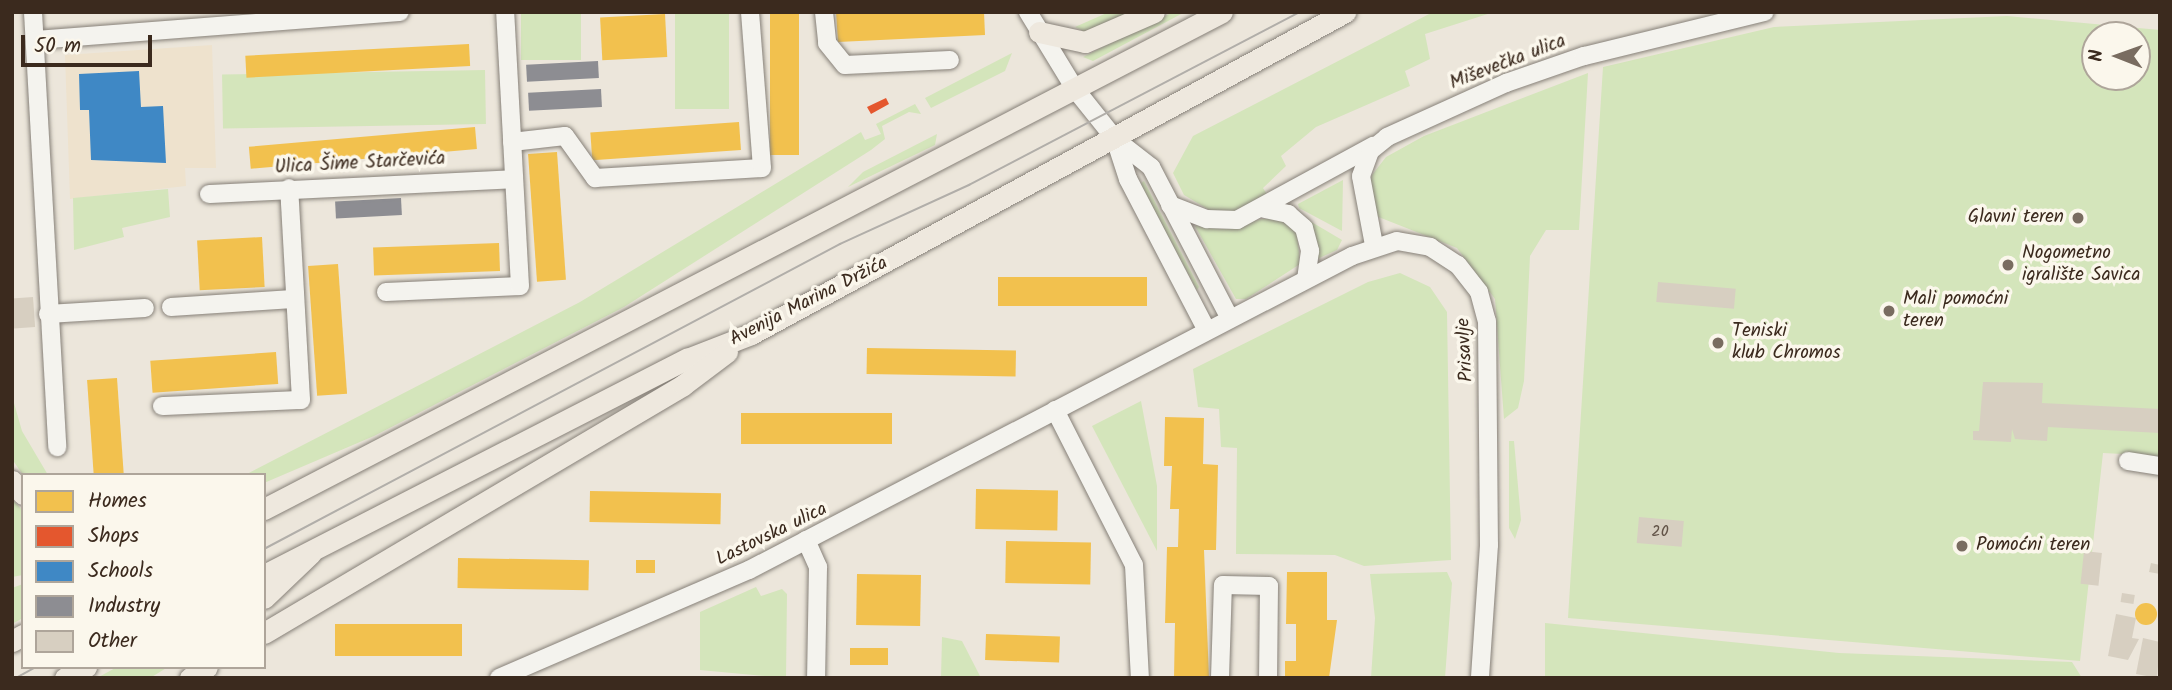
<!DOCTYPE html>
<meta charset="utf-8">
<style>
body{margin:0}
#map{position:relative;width:2172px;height:690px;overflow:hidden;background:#ece6db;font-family:Kalam,sans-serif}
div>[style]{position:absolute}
.built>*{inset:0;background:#eee2cd}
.green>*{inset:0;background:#d4e5bb;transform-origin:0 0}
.homes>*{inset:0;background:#f2c14e;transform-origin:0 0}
.round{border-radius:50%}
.shops>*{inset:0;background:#e4572e}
.schools>*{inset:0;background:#3f88c5}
.industry>*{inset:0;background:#8d8d92;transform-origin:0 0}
.building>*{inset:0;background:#d7cfc1;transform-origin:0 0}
.roads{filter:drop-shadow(0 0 2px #868078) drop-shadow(0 0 2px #868078)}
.minor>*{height:18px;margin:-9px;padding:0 9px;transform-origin:9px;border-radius:9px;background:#f4f3ee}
.major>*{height:21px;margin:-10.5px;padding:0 10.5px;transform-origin:10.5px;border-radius:10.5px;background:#eee8de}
.tram>*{height:2px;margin:-1px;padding:0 1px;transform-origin:1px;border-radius:1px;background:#b1aea9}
.dots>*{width:19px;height:19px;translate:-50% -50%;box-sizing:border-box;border:4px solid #fbf7ec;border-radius:50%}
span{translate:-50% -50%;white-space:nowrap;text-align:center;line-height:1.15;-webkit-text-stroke:7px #fbf7ec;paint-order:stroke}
.number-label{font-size:16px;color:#635448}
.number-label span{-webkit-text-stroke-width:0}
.street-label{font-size:19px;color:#3b2a1e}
.poi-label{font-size:19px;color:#3b2a1e}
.right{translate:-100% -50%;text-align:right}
.left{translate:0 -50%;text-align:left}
.frame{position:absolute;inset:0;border:14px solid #3b2a1e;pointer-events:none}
.legend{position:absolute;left:21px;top:473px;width:245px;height:196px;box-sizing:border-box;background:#fbf7ec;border:2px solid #aea59a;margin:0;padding:9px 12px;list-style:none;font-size:21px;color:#3b2a1e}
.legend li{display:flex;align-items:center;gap:14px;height:35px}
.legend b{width:35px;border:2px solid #aea59a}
.north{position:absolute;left:2081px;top:21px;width:70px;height:70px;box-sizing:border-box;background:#fbf7ec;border:2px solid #aea59a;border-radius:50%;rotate:271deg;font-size:19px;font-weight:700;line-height:28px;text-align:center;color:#3b2a1e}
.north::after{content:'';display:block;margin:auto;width:24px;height:32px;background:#796c60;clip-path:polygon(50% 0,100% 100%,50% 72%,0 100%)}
.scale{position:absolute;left:21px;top:35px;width:131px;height:32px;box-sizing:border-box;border:4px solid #3b2a1e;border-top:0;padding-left:9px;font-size:21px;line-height:24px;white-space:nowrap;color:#3b2a1e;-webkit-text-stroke:5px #fbf7ec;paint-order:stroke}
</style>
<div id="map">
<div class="built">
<i style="clip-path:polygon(212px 45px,216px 168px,185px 168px,186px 186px,70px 199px,65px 55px)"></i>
</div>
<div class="green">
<i style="left:521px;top:12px;width:60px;height:48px"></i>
<i style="left:675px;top:12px;width:54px;height:97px"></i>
<i style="clip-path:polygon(1109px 12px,1133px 12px,1085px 32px,1075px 27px)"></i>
<i style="clip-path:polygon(1433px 12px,1494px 12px,1425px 34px,1430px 59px,1405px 71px,1410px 86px,1316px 127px,1281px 156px,1286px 166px,1263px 188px,1268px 196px,1239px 212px,1211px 211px,1184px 195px,1173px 173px,1193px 136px)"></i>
<i style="clip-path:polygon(1183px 13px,1093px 61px,1083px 57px,1169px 14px)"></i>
<i style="clip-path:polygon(evenodd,2007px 16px,2160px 30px,2160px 456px,2103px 453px,2080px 661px,1568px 618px,1603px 67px,1774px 27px,2007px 16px,2095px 35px,2137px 35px,2137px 77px,2095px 77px,2095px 35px)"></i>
<i style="clip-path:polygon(1012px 53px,1005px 71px,931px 108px,925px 98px)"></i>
<i style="left:485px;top:70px;width:54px;height:263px;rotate:89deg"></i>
<i style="clip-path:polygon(1588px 73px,1579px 230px,1546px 230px,1530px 256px,1524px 381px,1518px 408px,1504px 419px,1495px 299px,1457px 248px,1376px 216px,1368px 191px,1372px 175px,1386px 157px,1424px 136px)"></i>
<i style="clip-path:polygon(915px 104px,921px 114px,909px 112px,882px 126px,885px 139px,871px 150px,624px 307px,374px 436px,264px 483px,264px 475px,245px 475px,580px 302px,861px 132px,865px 140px,881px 134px,876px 124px)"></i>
<i style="clip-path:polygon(937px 134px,935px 145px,848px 187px,863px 172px)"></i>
<i style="clip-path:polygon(1343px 180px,1342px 231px,1299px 208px,1298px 204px)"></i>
<i style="clip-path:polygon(1144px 181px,1199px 287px,1197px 290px,1140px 184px)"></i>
<i style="clip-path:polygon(168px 189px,170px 217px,122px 228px,124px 237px,74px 250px,73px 198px)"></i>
<i style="clip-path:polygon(1303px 217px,1342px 240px,1337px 250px,1317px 259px)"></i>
<i style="clip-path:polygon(1262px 219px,1281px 219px,1297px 232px,1300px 264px,1246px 299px,1236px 299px,1195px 226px,1225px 229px)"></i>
<i style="clip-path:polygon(1400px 273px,1430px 287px,1447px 312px,1451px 560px,1364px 566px,1335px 555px,1236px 554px,1237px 448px,1221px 447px,1219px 409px,1198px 407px,1193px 369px,1368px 282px)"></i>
<i style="clip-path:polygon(12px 396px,22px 431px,48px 475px,23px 475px,12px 459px)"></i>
<i style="clip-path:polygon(1141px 401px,1157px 486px,1157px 551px,1092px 426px)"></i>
<i style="clip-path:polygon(1509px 441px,1514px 441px,1521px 520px,1515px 539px,1509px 528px)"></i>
<i style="clip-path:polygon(12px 499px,23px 511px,23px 575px,12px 577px)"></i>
<i style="clip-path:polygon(1447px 572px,1452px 583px,1445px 678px,1371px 678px,1375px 618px,1370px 574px)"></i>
<i style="clip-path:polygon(23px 584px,23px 618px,12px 624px,12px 588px)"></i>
<i style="clip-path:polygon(756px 587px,761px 596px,782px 589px,787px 594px,786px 678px,700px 670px,700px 612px)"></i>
<i style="clip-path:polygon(1545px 623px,1839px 653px,2072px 662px,2082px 678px,1545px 678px)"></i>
<i style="clip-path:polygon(942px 637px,962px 641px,981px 678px,941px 678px)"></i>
<i style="clip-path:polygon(117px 667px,168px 667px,150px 678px,97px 678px)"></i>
</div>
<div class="homes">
<i style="left:770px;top:12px;width:29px;height:143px"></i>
<i style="clip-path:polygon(836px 12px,984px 12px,985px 35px,838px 42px)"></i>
<i style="left:665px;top:14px;width:43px;height:65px;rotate:87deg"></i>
<i style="left:469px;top:44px;width:22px;height:224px;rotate:87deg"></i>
<i style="left:739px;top:122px;width:28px;height:149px;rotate:86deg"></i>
<i style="left:475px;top:127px;width:22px;height:227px;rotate:85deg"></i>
<i style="left:557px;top:152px;width:128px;height:29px;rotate:86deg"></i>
<i style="left:262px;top:237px;width:50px;height:65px;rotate:87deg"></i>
<i style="left:499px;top:243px;width:28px;height:126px;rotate:88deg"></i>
<i style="left:338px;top:264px;width:130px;height:30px;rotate:86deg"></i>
<i style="left:998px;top:277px;width:149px;height:29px"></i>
<i style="left:867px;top:348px;width:149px;height:26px;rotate:1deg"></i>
<i style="left:276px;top:352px;width:32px;height:126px;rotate:86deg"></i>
<i style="left:117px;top:378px;width:97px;height:30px;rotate:86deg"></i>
<i style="left:741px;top:413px;width:151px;height:31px"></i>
<i style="clip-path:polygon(1165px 417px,1204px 418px,1203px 464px,1218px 465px,1216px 550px,1204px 550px,1209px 678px,1174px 678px,1175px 623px,1165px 623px,1167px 547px,1178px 547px,1179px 509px,1170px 509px,1172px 466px,1164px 466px)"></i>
<i style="left:976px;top:489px;width:82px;height:40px;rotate:1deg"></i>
<i style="left:590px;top:491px;width:131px;height:31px;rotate:1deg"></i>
<i style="left:1006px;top:541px;width:85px;height:42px;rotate:1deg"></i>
<i style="left:458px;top:558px;width:131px;height:30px;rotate:1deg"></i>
<i style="left:636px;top:560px;width:19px;height:13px"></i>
<i style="clip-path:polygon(1287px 572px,1327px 572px,1327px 620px,1337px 620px,1329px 678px,1285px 678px,1285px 661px,1296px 661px,1296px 624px,1286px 624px)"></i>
<i style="left:857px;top:574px;width:64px;height:51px;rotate:1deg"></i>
<i class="round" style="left:2135px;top:603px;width:22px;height:22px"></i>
<i style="left:335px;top:624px;width:127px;height:32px"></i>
<i style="left:986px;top:634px;width:74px;height:26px;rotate:2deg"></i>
<i style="left:850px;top:648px;width:38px;height:17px"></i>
</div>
<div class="shops">
<i style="clip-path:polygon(886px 98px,889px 104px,871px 114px,867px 107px)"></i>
</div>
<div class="schools">
<i style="clip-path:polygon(139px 71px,141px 107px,163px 106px,166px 163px,91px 160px,89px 110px,80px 110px,79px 74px)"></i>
</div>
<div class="industry">
<i style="left:598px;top:61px;width:17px;height:72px;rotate:87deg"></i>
<i style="left:601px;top:89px;width:18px;height:73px;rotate:87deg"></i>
<i style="left:401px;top:198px;width:17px;height:66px;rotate:87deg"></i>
</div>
<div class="building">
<i style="left:1658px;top:282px;width:78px;height:20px;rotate:5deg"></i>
<i style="left:33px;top:297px;width:30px;height:21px;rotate:86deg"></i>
<i style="clip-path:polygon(1983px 382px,2043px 383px,2042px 403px,2160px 409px,2160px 433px,2048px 427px,2047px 441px,2015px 439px,2012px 429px,2011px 442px,1973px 440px,1973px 431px,1979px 431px)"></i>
<i style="left:1639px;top:517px;width:45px;height:26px;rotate:5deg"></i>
<i style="left:2084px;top:551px;width:18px;height:33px;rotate:6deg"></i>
<i style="clip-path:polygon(2151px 563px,2160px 565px,2160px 574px,2149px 572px)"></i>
<i style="left:2122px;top:593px;width:13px;height:9px;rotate:9deg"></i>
<i style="clip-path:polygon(2116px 614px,2136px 618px,2132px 638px,2139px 639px,2128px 660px,2108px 656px)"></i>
<i style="clip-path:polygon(2143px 638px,2160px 642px,2157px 678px,2136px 674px)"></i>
</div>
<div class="roads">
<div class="minor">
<i style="left:33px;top:12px;width:436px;rotate:86.8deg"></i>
<i style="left:824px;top:12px;width:31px;rotate:84deg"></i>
<i style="left:827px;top:43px;width:28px;rotate:51deg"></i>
<i style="left:845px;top:65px;width:105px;rotate:-2.7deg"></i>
<i style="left:1028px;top:12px;width:90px;rotate:58.6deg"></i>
<i style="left:1075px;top:89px;width:64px;rotate:51.3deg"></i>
<i style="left:1115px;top:139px;width:46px;rotate:37.9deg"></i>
<i style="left:1151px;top:167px;width:171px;rotate:62.5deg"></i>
<i style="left:35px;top:40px;width:366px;rotate:-4.4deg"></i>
<i style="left:1115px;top:139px;width:42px;rotate:72deg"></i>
<i style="left:1128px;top:179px;width:171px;rotate:62.5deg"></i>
<i style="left:512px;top:142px;width:53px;rotate:-6.5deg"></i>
<i style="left:565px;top:136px;width:52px;rotate:54.5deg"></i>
<i style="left:595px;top:178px;width:167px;rotate:-3.4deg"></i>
<i style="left:762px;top:168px;width:156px;rotate:-94.4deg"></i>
<i style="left:209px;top:194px;width:305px;rotate:-2.8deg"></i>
<i style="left:1170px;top:205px;width:40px;rotate:21deg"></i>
<i style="left:1207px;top:219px;width:30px;rotate:2deg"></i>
<i style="left:1237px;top:220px;width:155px;rotate:-28.6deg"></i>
<i style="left:1265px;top:209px;width:24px;rotate:12deg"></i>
<i style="left:1288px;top:214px;width:21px;rotate:41deg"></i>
<i style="left:1304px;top:228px;width:24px;rotate:75deg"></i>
<i style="left:1310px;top:251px;width:28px;rotate:98deg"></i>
<i style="left:1374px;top:245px;width:70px;rotate:-100.7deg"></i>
<i style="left:1361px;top:176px;width:27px;rotate:-70deg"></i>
<i style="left:1370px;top:151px;width:22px;rotate:-39deg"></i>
<i style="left:1387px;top:137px;width:131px;rotate:-24.4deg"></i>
<i style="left:1506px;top:83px;width:83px;rotate:-19.1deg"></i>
<i style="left:1584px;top:56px;width:186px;rotate:-13.7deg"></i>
<i style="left:386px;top:292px;width:134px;rotate:-2.6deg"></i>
<i style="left:520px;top:286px;width:274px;rotate:-93.1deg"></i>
<i style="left:171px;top:307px;width:122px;rotate:-3.8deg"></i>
<i style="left:48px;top:314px;width:97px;rotate:-3.5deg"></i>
<i style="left:162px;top:406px;width:139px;rotate:-2.5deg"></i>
<i style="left:301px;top:400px;width:212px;rotate:-93.2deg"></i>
<i style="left:1055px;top:410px;width:174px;rotate:63deg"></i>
<i style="left:1134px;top:565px;width:113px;rotate:87deg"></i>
<i style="left:2128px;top:461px;width:32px;rotate:9deg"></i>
<i style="left:806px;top:540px;width:30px;rotate:66deg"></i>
<i style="left:818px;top:567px;width:111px;rotate:91deg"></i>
<i style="left:499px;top:678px;width:272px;rotate:-23.4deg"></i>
<i style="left:749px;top:570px;width:680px;rotate:-27.51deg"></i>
<i style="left:1352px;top:256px;width:47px;rotate:-18.4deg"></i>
<i style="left:1397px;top:241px;width:34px;rotate:10deg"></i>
<i style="left:1430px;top:247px;width:33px;rotate:33deg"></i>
<i style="left:1458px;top:265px;width:34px;rotate:52deg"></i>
<i style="left:1479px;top:292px;width:30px;rotate:75deg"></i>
<i style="left:1487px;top:321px;width:224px;rotate:89.5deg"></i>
<i style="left:1489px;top:545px;width:133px;rotate:93.9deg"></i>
<i style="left:1220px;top:678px;width:93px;rotate:-88.2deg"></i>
<i style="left:1223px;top:585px;width:46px;rotate:1.2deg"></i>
<i style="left:1269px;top:586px;width:92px;rotate:90.6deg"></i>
</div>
<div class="major">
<i style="left:1039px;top:32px;width:47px;rotate:12.3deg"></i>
<i style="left:1085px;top:42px;width:75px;rotate:-23.5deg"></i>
<i style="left:12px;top:481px;width:17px;rotate:50deg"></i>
<i style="left:264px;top:509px;width:1079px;rotate:-27.42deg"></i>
<i style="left:264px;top:575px;width:475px;rotate:-27.1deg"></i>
<i style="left:687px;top:359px;width:69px;rotate:-21.3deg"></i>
<i style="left:751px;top:334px;width:676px;rotate:-28.46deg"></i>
<i style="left:264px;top:598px;width:64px;rotate:-43.7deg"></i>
<i style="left:264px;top:633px;width:487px;rotate:-30.6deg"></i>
<i style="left:683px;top:385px;width:55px;rotate:-36.9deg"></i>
<i style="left:12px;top:641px;width:13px;rotate:-29deg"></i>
<i style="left:65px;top:678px;width:24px;rotate:-28deg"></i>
<i style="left:190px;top:678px;width:20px;rotate:-33deg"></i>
</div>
</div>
<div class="tram">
<i style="left:264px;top:549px;width:652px;rotate:-27.9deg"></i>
<i style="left:840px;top:244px;width:142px;rotate:-24.6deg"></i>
<i style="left:969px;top:185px;width:373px;rotate:-27.6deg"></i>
<i style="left:16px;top:678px;width:23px;rotate:-29deg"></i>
</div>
<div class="dots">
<i style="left:2078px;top:218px;background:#796c60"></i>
<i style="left:2008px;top:265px;background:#796c60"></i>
<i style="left:1889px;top:311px;background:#796c60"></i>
<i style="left:1718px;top:343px;background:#796c60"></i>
<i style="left:1962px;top:546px;background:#796c60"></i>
</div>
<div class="number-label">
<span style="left:1660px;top:532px">20</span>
</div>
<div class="street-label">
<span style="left:1508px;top:63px;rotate:-21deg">Miševečka ulica</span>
<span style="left:360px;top:164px;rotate:-3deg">Ulica Šime Starčevića</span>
<span style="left:809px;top:302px;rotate:-27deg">Avenija Marina Držića</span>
<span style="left:1466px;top:350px;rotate:-93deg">Prisavlje</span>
<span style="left:772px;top:535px;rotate:-26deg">Lastovska ulica</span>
</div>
<div class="poi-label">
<span class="right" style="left:2064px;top:218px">Glavni teren</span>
<span class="left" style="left:2022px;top:265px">Nogometno<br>igralište Savica</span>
<span class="left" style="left:1903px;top:311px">Mali pomoćni<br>teren</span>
<span class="left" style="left:1732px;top:343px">Teniski<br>klub Chromos</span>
<span class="left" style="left:1976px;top:546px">Pomoćni teren</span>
</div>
<div class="frame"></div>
<ul class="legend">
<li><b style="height:19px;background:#f2c14e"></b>Homes</li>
<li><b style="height:19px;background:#e4572e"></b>Shops</li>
<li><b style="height:19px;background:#3f88c5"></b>Schools</li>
<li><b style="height:19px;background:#8d8d92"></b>Industry</li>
<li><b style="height:19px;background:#d7cfc1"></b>Other</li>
</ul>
<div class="north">N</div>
<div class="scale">50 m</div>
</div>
